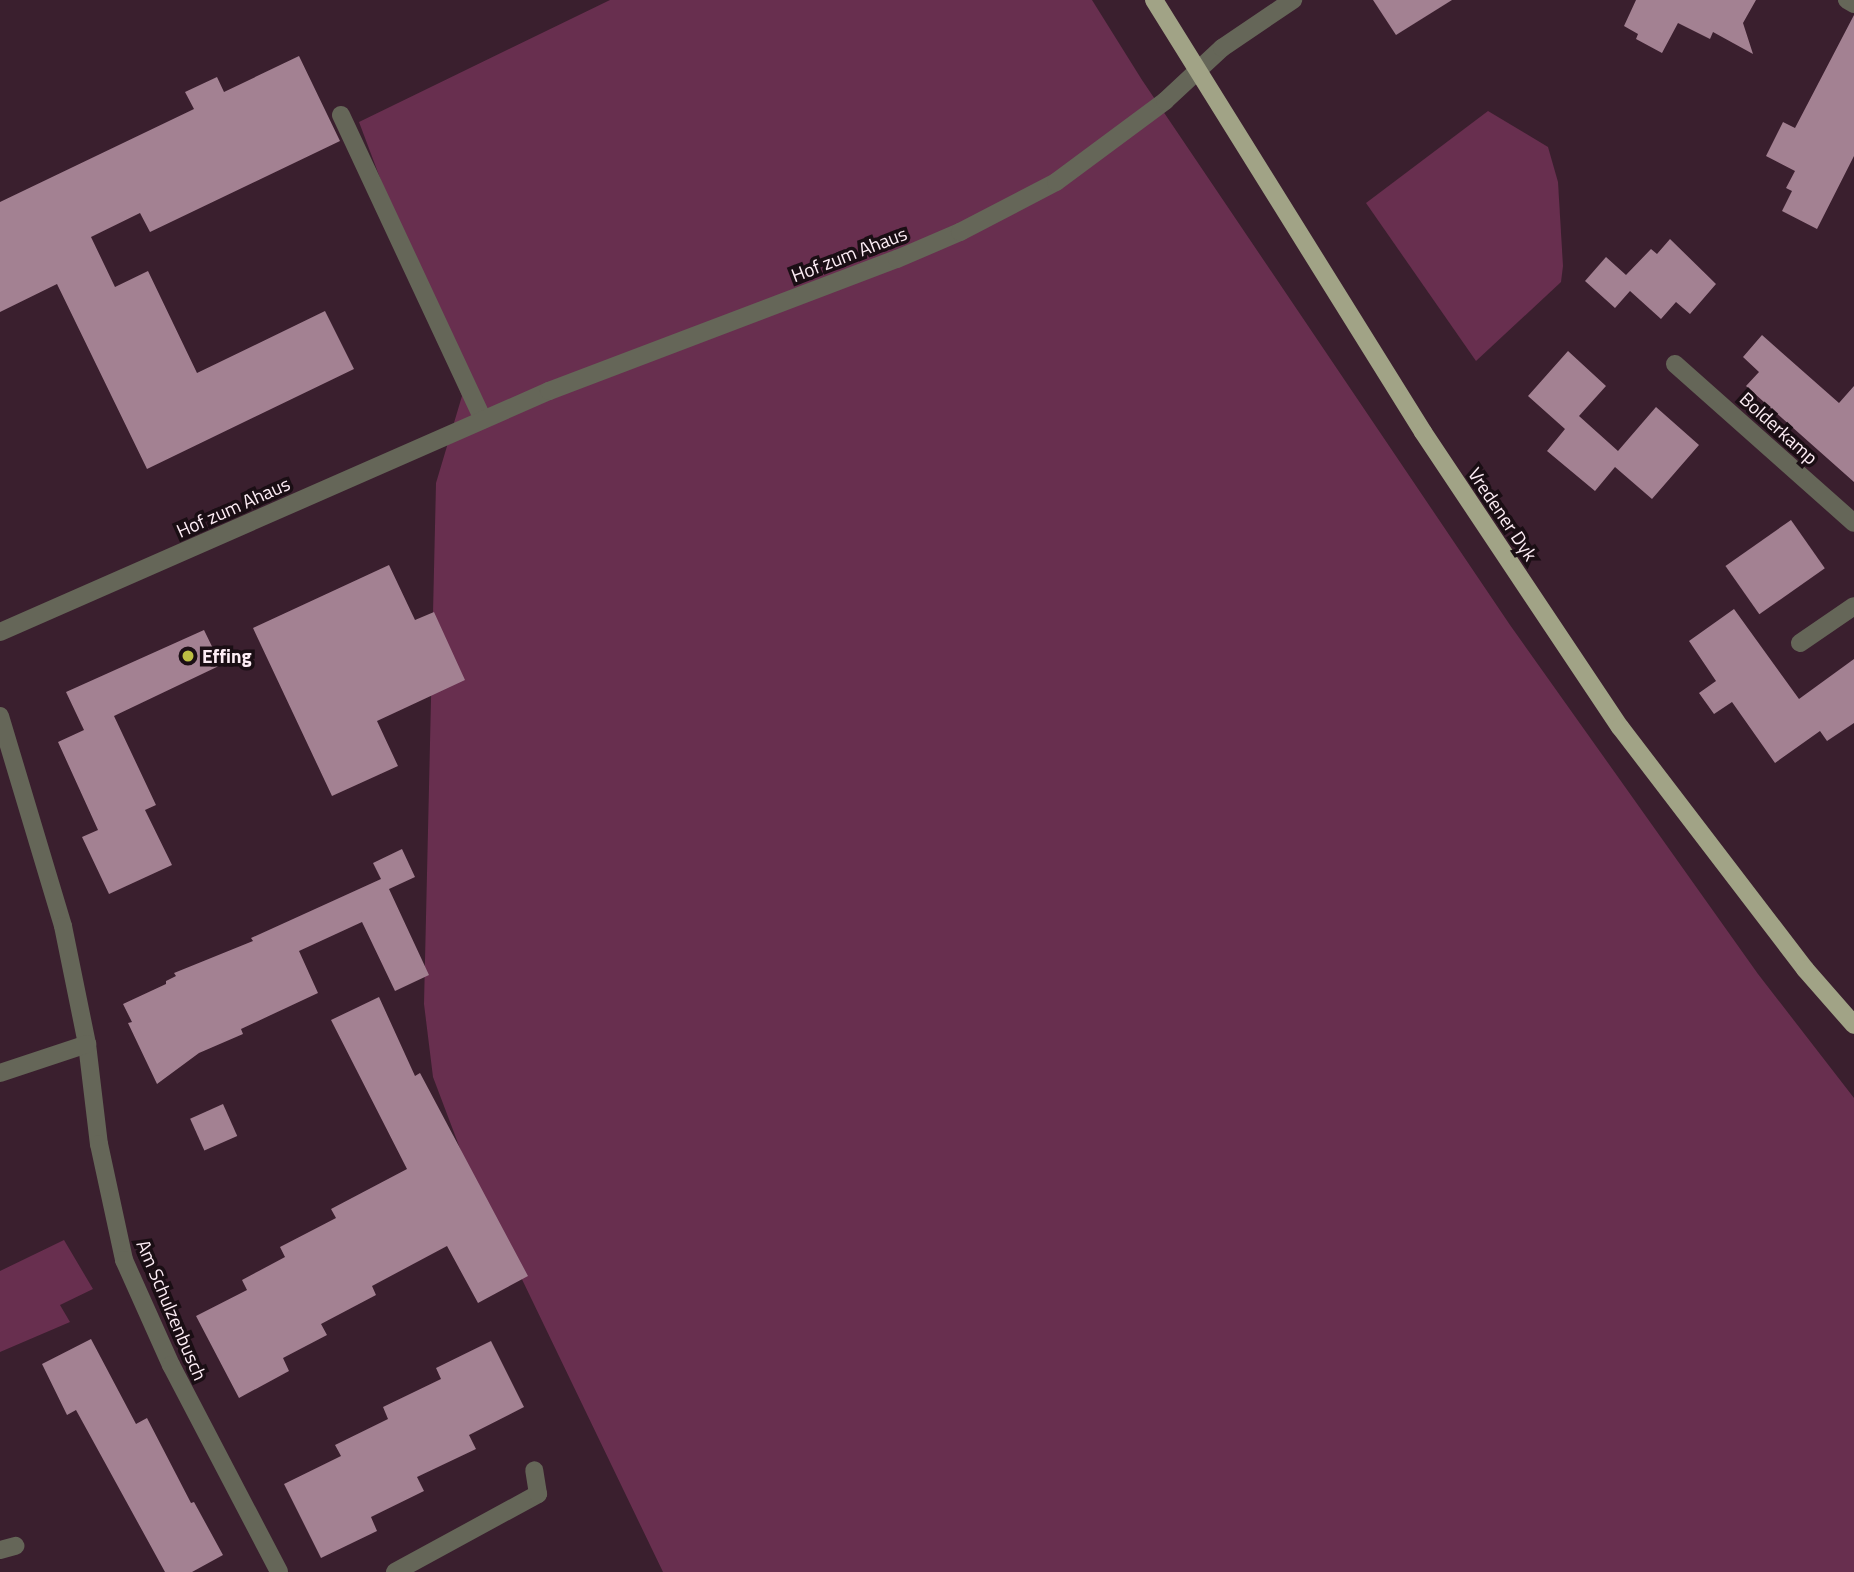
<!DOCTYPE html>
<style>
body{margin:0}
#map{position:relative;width:1854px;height:1572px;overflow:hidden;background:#3a1f2e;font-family:"Titillium Web",sans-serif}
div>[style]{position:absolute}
.green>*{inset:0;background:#682f4f}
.building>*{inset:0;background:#a38192;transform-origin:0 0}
.minor>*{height:18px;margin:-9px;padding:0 9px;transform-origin:9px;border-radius:9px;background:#656658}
.major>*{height:18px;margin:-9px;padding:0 9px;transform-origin:9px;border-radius:9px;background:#a1a386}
.dots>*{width:19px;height:19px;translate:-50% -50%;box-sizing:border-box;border:4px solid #1a0e14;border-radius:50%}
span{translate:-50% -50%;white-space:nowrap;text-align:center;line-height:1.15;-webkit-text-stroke:7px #1a0e14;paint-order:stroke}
.street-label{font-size:19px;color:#fdedf5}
.poi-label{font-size:19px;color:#fdedf5;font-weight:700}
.left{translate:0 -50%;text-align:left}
</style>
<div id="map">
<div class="green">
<i style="clip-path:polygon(610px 0,1092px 0,1142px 80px,1510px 625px,1758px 974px,1854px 1098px,1854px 1572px,663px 1572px,464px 1159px,433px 1077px,424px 1004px,436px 483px,462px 396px,359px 122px)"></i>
<i style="clip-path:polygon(1488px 111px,1548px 147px,1558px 182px,1563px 266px,1561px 282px,1476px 361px,1366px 203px)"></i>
<i style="clip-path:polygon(64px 1240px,93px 1289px,60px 1305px,70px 1322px,0 1352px,0 1271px)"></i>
</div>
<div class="building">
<i style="clip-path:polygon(1373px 0,1452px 0,1396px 35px)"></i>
<i style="clip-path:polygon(1636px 0,1756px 0,1743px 23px,1753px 54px,1713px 32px,1710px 39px,1678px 23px,1662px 53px,1636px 39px,1638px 34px,1624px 26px)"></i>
<i style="clip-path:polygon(1854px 15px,1854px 156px,1817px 229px,1782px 211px,1792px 191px,1786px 188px,1795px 171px,1766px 156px,1783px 122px,1795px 128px)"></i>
<i style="clip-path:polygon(299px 56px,340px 141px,150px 232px,140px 213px,91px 237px,115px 287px,148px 271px,197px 373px,325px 311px,354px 369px,147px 469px,57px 284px,0 312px,0 202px,194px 109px,185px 92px,217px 77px,224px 92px)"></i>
<i style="clip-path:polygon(1670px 239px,1716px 284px,1690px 314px,1676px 302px,1661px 319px,1630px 291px,1615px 308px,1585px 281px,1606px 257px,1626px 275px,1651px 249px,1657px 254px)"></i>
<i style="clip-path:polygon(1762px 335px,1839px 403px,1854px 386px,1854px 482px,1746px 386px,1759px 372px,1743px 357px)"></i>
<i style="clip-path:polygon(1568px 351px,1606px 386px,1579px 416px,1618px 451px,1656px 407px,1699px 445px,1652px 499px,1615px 467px,1595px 491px,1547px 451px,1565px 429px,1528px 396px)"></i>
<i style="left:1791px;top:520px;width:59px;height:80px;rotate:55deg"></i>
<i style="clip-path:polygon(389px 565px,415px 620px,434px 612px,465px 680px,377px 721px,398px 766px,332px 796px,253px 628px)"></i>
<i style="clip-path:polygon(1734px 609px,1799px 699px,1854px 659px,1854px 723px,1827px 741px,1820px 731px,1775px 763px,1732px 702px,1714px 714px,1699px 693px,1716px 681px,1689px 641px)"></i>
<i style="clip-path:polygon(204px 630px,221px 665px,114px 716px,156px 805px,145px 810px,172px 865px,109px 894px,82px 837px,98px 830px,58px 742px,84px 730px,66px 692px)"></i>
<i style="clip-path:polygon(402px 849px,415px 877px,389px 889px,429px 975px,395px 991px,362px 922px,299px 951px,318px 993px,241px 1029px,243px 1034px,199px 1053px,157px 1084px,128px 1023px,132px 1022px,123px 1004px,166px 984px,166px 981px,176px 976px,174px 973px,253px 941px,251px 938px,381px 879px,373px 863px)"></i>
<i style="clip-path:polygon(379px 997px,415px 1076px,420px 1073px,528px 1276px,478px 1303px,447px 1246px,372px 1286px,376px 1295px,321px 1324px,327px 1335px,283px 1358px,289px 1371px,239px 1398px,196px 1316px,247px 1290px,242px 1280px,285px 1257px,280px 1247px,336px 1218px,331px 1209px,407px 1169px,331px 1020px)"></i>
<i style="left:223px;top:1104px;width:35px;height:36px;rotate:66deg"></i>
<i style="clip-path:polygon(91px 1339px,136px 1424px,147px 1418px,191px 1503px,194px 1502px,223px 1555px,192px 1572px,165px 1572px,76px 1410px,67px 1415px,42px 1364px)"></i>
<i style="clip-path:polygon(491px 1341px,524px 1407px,469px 1435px,476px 1449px,417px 1477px,424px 1491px,371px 1517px,377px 1531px,321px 1558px,284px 1484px,341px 1456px,335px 1445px,388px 1419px,383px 1407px,441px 1379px,436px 1368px)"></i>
</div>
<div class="minor">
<i style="left:1847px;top:0;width:8px;rotate:30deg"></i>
<i style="left:341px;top:115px;width:336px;rotate:65deg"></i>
<i style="left:1675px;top:364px;width:239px;rotate:41.6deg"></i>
<i style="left:0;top:632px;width:600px;rotate:-23.7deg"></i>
<i style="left:549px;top:391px;width:372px;rotate:-20.8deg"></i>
<i style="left:897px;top:259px;width:69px;rotate:-23.2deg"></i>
<i style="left:960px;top:232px;width:108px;rotate:-27.5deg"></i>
<i style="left:1056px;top:182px;width:136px;rotate:-36.6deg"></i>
<i style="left:1165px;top:101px;width:78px;rotate:-42.9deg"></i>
<i style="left:1222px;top:48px;width:86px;rotate:-34.1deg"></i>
<i style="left:1800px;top:643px;width:65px;rotate:-34.4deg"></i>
<i style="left:0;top:716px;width:219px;rotate:73.3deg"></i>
<i style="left:63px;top:926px;width:120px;rotate:78.5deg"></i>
<i style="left:87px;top:1044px;width:101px;rotate:83.2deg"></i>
<i style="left:99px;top:1144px;width:119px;rotate:77.8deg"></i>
<i style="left:124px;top:1260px;width:115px;rotate:65.9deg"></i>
<i style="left:171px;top:1365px;width:233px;rotate:62.4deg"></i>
<i style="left:0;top:1073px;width:92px;rotate:-18.4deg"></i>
<i style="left:0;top:1550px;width:16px;rotate:-15deg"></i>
<i style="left:395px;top:1572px;width:163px;rotate:-28.6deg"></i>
<i style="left:538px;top:1494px;width:24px;rotate:-99deg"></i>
</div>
<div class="major">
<i style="left:1154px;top:0;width:509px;rotate:58.09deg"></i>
<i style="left:1423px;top:432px;width:355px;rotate:56.3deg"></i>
<i style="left:1620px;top:727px;width:305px;rotate:52.6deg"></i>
<i style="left:1805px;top:969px;width:74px;rotate:48.8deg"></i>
</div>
<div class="dots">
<i style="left:188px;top:656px;background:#bcbf43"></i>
</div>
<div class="street-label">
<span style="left:849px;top:254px;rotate:-21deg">Hof zum Ahaus</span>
<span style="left:1779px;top:428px;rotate:42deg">Bolderkamp</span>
<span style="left:233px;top:507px;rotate:-24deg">Hof zum Ahaus</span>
<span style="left:1503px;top:514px;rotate:56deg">Vredener Dyk</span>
<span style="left:172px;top:1310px;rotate:67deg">Am Schulzenbusch</span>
</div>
<div class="poi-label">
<span class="left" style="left:202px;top:656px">Effing</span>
</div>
</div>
